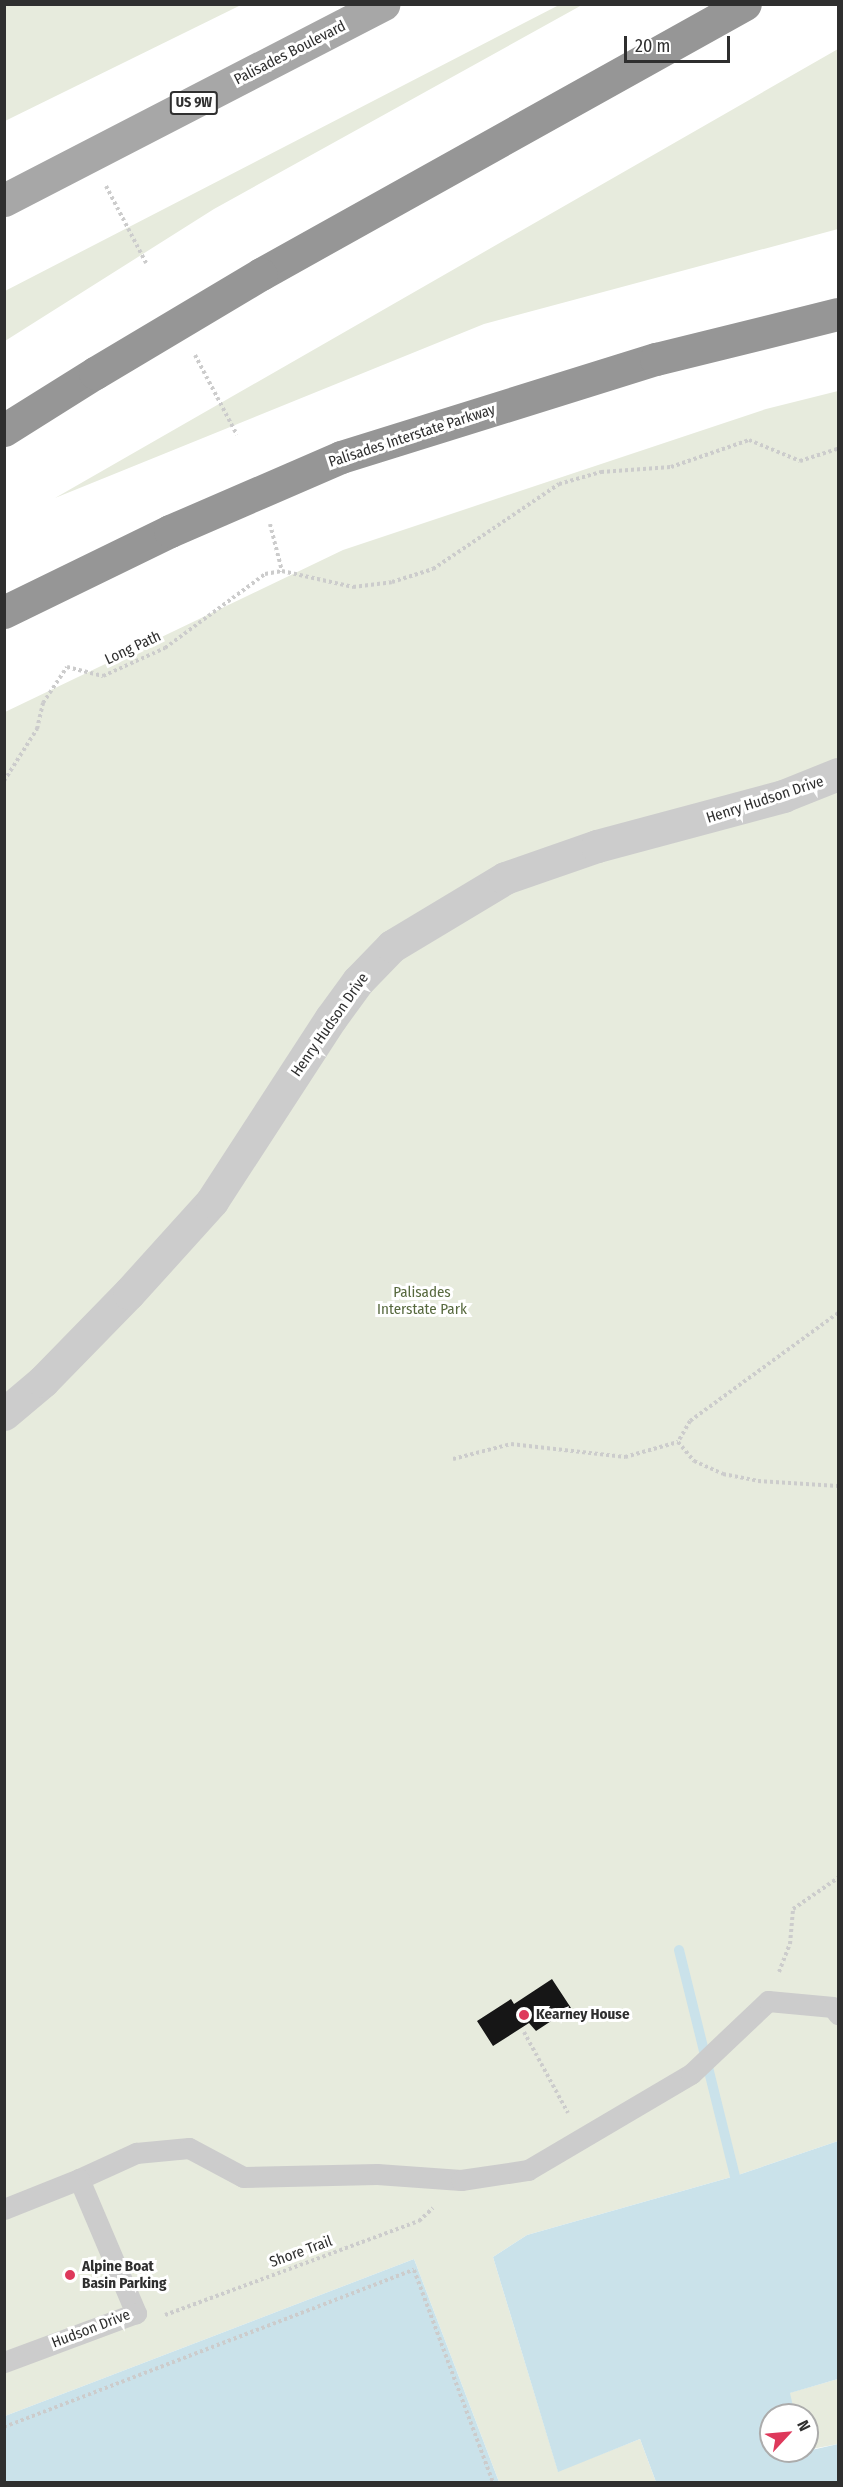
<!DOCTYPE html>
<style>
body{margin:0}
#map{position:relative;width:843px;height:2487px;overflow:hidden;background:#fff;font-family:"Fira Sans Condensed",sans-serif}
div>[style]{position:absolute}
.green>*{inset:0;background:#e7ebdd}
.water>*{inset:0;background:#cae2ea}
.stream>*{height:10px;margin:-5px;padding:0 5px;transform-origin:5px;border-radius:5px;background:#cae2ea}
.building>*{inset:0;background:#161616}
.path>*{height:4px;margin-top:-2px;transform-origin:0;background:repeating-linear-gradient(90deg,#ccc 0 3px,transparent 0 6px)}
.service>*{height:21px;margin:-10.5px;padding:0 10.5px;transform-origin:10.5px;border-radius:10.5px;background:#ccc}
.minor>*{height:33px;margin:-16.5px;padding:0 16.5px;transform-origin:16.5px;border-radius:16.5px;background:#ccc}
.primary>*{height:33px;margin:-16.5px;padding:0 16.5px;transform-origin:16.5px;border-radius:16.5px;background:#a7a7a7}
.motorway>*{height:33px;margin:-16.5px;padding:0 16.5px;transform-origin:16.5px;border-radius:16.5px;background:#969696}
.motorway-bridge>*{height:33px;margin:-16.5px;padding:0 16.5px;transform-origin:16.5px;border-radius:16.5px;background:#969696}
.dots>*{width:16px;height:16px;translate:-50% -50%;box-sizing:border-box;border:3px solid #fff;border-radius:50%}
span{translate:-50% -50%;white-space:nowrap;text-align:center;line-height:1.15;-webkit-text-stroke:6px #fff;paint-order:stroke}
.shield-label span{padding:2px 4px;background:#fff;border:2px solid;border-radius:4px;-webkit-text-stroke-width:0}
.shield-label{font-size:14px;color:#2f2f2f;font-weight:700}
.street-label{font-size:15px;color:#2f2f2f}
.park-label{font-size:15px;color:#57693e}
.poi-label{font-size:15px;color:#2f2f2f;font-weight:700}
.left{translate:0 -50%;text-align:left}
.frame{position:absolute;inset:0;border:6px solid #2f2f2f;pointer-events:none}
.north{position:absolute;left:759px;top:2403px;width:60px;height:60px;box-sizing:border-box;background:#fff;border:2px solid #acacac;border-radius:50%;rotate:64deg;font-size:16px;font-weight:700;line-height:24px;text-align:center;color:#2f2f2f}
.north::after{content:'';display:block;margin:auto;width:21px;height:27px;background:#de395b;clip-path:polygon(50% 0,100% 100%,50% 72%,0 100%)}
.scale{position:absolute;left:624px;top:36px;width:106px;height:27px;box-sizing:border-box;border:3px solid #2f2f2f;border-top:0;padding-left:8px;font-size:18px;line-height:21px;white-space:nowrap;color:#2f2f2f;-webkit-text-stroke:4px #fff;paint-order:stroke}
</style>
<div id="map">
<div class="green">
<i style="clip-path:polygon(5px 4px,241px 4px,241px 5px,5px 121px)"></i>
<i style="clip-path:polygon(559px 5px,582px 5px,214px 209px,5px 341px,5px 291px)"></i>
<i style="clip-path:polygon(838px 49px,838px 229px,484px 324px,55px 498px)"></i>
<i style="clip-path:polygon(838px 391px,838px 2141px,735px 2176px,527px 2235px,493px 2257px,558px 2471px,640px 2439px,656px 2482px,499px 2482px,414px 2259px,5px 2416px,5px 712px,343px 550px,766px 409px)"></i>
<i style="clip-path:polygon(838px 2379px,838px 2444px,807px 2450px,807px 2415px,795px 2415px,789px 2393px)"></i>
</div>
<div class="water">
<i style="clip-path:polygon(838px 2141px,838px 2379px,790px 2393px,795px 2415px,771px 2415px,771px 2451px,807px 2451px,838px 2444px,838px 2482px,656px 2482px,640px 2439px,558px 2472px,493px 2257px,527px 2235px,735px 2176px)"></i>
<i style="clip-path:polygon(414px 2259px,499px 2482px,5px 2482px,5px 2416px)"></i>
</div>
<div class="stream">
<i style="left:679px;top:1950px;width:233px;rotate:76.1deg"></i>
</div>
<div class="building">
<i style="clip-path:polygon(552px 1979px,571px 2008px,536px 2031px,529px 2023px,493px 2046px,477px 2021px,511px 1999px,514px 2004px)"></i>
</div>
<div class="path">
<i style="left:106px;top:186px;width:87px;rotate:62.5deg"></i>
<i style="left:195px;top:355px;width:90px;rotate:62.3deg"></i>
<i style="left:270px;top:524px;width:49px;rotate:75.7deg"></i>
<i style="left:4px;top:781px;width:62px;rotate:-57.6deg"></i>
<i style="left:37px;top:729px;width:27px;rotate:-77deg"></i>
<i style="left:43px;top:703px;width:43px;rotate:-56.3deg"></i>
<i style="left:67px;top:667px;width:37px;rotate:14deg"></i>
<i style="left:103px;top:676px;width:68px;rotate:-24.3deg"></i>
<i style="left:165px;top:648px;width:124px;rotate:-36.5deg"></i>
<i style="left:265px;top:574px;width:17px;rotate:-10deg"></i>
<i style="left:282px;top:571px;width:73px;rotate:12.7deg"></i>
<i style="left:353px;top:587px;width:39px;rotate:-7deg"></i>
<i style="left:392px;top:582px;width:43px;rotate:-17.6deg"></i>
<i style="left:433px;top:569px;width:152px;rotate:-34deg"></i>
<i style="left:559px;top:484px;width:44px;rotate:-15.9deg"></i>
<i style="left:601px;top:472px;width:70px;rotate:-4.1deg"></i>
<i style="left:671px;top:467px;width:83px;rotate:-19.1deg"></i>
<i style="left:749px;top:440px;width:55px;rotate:22.4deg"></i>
<i style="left:800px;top:461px;width:40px;rotate:-18deg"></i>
<i style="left:838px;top:1313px;width:183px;rotate:143.9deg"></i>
<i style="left:690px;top:1421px;width:24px;rotate:120deg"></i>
<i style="left:678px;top:1442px;width:25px;rotate:50deg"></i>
<i style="left:694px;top:1461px;width:32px;rotate:24deg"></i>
<i style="left:723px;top:1474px;width:36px;rotate:11deg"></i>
<i style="left:758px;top:1481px;width:80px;rotate:3.6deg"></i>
<i style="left:453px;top:1459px;width:60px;rotate:-14.5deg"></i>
<i style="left:511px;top:1444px;width:115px;rotate:6.5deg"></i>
<i style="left:625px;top:1457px;width:55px;rotate:-15.8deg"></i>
<i style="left:779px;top:1972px;width:30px;rotate:-69deg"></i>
<i style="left:790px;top:1944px;width:35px;rotate:-85deg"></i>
<i style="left:793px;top:1909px;width:55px;rotate:-34.6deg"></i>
<i style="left:524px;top:2032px;width:92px;rotate:61.5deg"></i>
<i style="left:165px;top:2315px;width:271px;rotate:-20.3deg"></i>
<i style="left:419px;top:2221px;width:19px;rotate:-43deg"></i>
<i style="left:4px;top:2427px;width:439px;rotate:-21deg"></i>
<i style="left:414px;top:2270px;width:226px;rotate:69.6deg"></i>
</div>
<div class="service">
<i style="left:79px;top:2179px;width:63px;rotate:-24.5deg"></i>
<i style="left:136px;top:2153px;width:53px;rotate:-5.4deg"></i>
<i style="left:189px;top:2148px;width:61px;rotate:28.2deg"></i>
<i style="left:243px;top:2177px;width:134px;rotate:-1.3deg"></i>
<i style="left:377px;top:2174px;width:84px;rotate:4.1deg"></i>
<i style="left:461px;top:2180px;width:68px;rotate:-8.5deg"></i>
<i style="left:528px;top:2170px;width:189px;rotate:-30.5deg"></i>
<i style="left:691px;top:2074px;width:106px;rotate:-43.5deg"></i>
<i style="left:768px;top:2001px;width:65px;rotate:5.3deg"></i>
<i style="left:833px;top:2007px;width:9px;rotate:54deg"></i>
<i style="left:4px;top:2209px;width:81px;rotate:-21.8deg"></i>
<i style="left:79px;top:2179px;width:146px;rotate:67deg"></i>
<i style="left:136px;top:2313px;width:141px;rotate:159.6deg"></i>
</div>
<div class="minor">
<i style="left:4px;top:1414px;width:51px;rotate:-40.2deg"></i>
<i style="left:43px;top:1381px;width:123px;rotate:-45.7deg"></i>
<i style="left:129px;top:1293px;width:124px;rotate:-47.9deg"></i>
<i style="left:212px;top:1201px;width:218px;rotate:-57deg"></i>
<i style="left:331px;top:1018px;width:46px;rotate:-53.9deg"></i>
<i style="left:358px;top:981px;width:49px;rotate:-45.8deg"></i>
<i style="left:392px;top:946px;width:132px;rotate:-31deg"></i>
<i style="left:505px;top:878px;width:97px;rotate:-19.2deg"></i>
<i style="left:597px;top:846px;width:193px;rotate:-15deg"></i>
<i style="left:783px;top:796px;width:59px;rotate:-21.8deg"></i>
</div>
<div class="primary">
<i style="left:4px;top:200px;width:427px;rotate:-27.3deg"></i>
</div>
<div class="motorway">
<i style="left:261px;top:274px;width:554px;rotate:-29.16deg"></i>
<i style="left:4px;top:430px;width:107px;rotate:-32.1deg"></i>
<i style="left:341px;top:457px;width:330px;rotate:-17.3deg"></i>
<i style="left:656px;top:359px;width:187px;rotate:-13.9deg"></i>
<i style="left:4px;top:612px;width:185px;rotate:-26deg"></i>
</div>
<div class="motorway-bridge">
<i style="left:95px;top:373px;width:193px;rotate:-30.8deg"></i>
<i style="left:170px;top:531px;width:186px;rotate:-23.4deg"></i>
</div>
<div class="dots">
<i style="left:524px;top:2015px;background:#de395b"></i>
<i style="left:70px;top:2275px;background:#de395b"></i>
</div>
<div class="shield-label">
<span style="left:194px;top:103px">US 9W</span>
</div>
<div class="street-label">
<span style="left:290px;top:53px;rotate:-27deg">Palisades Boulevard</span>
<span style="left:412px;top:436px;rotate:-18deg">Palisades Interstate Parkway</span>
<span style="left:133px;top:648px;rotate:-25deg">Long Path</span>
<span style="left:765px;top:800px;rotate:-18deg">Henry Hudson Drive</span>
<span style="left:330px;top:1025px;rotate:-55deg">Henry Hudson Drive</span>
<span style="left:301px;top:2252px;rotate:-20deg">Shore Trail</span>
<span style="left:91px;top:2329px;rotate:-21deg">Hudson Drive</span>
</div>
<div class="park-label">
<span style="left:422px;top:1301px">Palisades<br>Interstate Park</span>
</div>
<div class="poi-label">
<span class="left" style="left:536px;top:2015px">Kearney House</span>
<span class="left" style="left:82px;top:2275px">Alpine Boat<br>Basin Parking</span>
</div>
<div class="frame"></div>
<div class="north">N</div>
<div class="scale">20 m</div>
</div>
